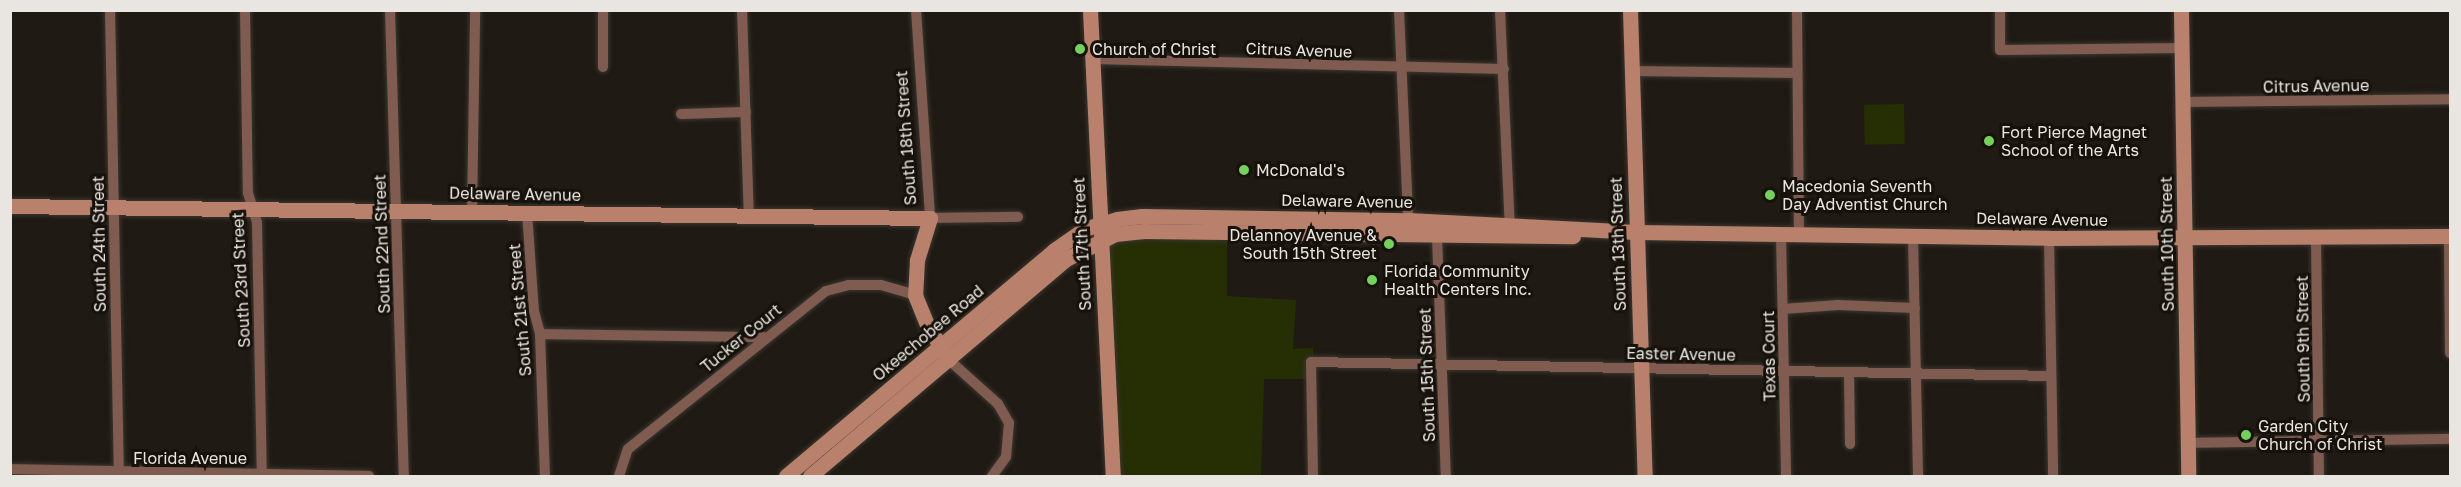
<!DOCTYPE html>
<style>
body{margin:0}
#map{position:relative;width:2461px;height:487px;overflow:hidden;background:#1f1a13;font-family:"Golos Text",sans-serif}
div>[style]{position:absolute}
.green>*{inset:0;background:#262e04;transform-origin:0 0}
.roads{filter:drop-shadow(0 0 2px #3b3730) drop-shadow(0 0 2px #3b3730)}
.street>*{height:10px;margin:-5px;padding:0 5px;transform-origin:5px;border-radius:5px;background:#7f5c4f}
.secondary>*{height:15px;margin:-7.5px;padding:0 7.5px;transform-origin:7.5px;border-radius:7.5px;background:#b9816b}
.dots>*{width:16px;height:16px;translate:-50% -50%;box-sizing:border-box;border:3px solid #16110a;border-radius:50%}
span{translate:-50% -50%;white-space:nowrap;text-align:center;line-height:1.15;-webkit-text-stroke:6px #16110a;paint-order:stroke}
.poi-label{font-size:16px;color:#e9e6e1}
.left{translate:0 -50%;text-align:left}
.right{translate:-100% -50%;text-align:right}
.street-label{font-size:16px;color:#e9e6e1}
.frame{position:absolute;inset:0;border:12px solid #e9e6e1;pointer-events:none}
</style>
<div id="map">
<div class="green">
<i style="left:1904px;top:104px;width:40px;height:40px;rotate:89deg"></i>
<i style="clip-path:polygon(1125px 237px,1227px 237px,1227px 296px,1296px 300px,1293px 349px,1313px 348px,1313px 357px,1307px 357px,1307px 379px,1264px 379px,1261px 476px,1118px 476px,1108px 242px)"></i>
</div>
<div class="roads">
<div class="street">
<i style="left:110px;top:10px;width:466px;rotate:88.9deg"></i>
<i style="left:245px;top:10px;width:183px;rotate:89.1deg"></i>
<i style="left:248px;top:193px;width:31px;rotate:73deg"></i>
<i style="left:257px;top:223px;width:253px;rotate:88.9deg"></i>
<i style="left:390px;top:10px;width:466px;rotate:88.3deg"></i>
<i style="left:742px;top:10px;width:207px;rotate:88.1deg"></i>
<i style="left:916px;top:10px;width:208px;rotate:86.1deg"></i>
<i style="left:930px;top:218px;width:88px;rotate:-0.7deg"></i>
<i style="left:1399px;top:10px;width:210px;rotate:87.5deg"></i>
<i style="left:1500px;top:10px;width:222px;rotate:87.4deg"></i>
<i style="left:1797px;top:10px;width:224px;rotate:89.5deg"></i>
<i style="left:2000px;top:10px;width:40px;rotate:90deg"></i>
<i style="left:2000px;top:50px;width:182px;rotate:-0.6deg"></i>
<i style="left:1093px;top:59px;width:411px;rotate:1.4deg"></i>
<i style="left:603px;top:67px;width:57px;rotate:-90deg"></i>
<i style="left:1631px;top:71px;width:166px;rotate:0.7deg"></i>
<i style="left:2183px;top:102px;width:267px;rotate:-0.6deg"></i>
<i style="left:681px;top:114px;width:65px;rotate:-1.8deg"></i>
<i style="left:472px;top:212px;width:202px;rotate:-89.1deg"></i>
<i style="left:527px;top:212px;width:99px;rotate:86deg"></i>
<i style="left:534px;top:311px;width:24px;rotate:75deg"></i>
<i style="left:540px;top:334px;width:142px;rotate:88deg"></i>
<i style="left:1781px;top:234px;width:242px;rotate:88.8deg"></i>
<i style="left:1437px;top:236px;width:240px;rotate:87.9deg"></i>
<i style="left:1913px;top:236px;width:240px;rotate:88.8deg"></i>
<i style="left:2449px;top:236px;width:117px;rotate:89.5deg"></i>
<i style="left:2316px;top:237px;width:239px;rotate:89.3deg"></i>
<i style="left:2049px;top:238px;width:238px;rotate:89deg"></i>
<i style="left:1783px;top:309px;width:55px;rotate:-4.2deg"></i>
<i style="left:1838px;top:305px;width:77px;rotate:2.2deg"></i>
<i style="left:540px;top:334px;width:224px;rotate:0.8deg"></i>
<i style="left:949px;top:360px;width:66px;rotate:41.9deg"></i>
<i style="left:998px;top:404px;width:22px;rotate:60deg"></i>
<i style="left:1009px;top:423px;width:34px;rotate:95deg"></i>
<i style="left:1006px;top:457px;width:24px;rotate:126deg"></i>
<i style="left:1849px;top:372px;width:72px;rotate:89.2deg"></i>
<i style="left:2187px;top:443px;width:263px;rotate:-0.9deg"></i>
<i style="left:10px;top:469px;width:359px;rotate:1.1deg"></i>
<i style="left:619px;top:476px;width:28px;rotate:-72deg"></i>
<i style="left:628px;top:449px;width:253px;rotate:-38.6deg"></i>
<i style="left:826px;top:291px;width:23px;rotate:-15deg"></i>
<i style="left:848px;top:285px;width:33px"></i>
<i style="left:881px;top:285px;width:35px;rotate:16deg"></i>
<i style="left:1313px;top:476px;width:114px;rotate:-91deg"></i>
<i style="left:1311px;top:362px;width:740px;rotate:1.08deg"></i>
</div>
<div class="secondary">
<i style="left:1090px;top:10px;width:467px;rotate:87.2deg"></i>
<i style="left:1630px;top:10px;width:466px;rotate:88.2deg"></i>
<i style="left:2181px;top:10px;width:466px;rotate:89.1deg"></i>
<i style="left:10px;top:206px;width:920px;rotate:0.75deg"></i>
<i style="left:930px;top:218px;width:44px;rotate:107.2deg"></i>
<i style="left:917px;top:260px;width:35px;rotate:93deg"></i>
<i style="left:915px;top:295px;width:32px;rotate:68deg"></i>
<i style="left:927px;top:325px;width:41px;rotate:57.8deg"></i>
<i style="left:786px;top:476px;width:349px;rotate:-40.1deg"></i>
<i style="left:1053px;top:251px;width:38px;rotate:-35deg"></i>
<i style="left:1084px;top:229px;width:34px;rotate:-17deg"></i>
<i style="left:1117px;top:219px;width:25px;rotate:-7deg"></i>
<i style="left:1142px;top:216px;width:266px;rotate:0.9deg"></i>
<i style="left:1408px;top:220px;width:228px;rotate:3deg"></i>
<i style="left:1636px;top:232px;width:413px;rotate:0.8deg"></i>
<i style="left:2049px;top:238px;width:401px;rotate:-0.3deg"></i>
<i style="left:810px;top:476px;width:336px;rotate:-40.3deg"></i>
<i style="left:1066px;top:259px;width:55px;rotate:-27deg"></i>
<i style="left:1115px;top:234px;width:29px;rotate:-6deg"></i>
<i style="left:1144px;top:231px;width:429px;rotate:0.7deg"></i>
</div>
</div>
<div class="dots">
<i style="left:1080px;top:49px;background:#73d25c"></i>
<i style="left:1989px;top:141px;background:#73d25c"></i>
<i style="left:1244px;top:170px;background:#73d25c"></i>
<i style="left:1770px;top:195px;background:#73d25c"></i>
<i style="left:1389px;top:244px;background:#73d25c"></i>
<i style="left:1372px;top:280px;background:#73d25c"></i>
<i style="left:2246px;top:435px;background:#73d25c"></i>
</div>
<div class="poi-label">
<span class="left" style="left:1092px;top:49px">Church of Christ</span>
<span class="left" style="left:2001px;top:141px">Fort Pierce Magnet<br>School of the Arts</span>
<span class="left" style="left:1256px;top:170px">McDonald's</span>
<span class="left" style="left:1782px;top:195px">Macedonia Seventh<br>Day Adventist Church</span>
<span class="right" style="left:1377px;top:244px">Delannoy Avenue &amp;<br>South 15th Street</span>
<span class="left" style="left:1384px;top:280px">Florida Community<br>Health Centers Inc.</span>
<span class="left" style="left:2258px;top:435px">Garden City<br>Church of Christ</span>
</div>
<div class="street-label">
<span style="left:1299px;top:50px;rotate:2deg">Citrus Avenue</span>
<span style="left:2316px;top:86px;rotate:-1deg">Citrus Avenue</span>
<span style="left:906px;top:138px;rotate:-94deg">South 18th Street</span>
<span style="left:515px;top:194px;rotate:1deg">Delaware Avenue</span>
<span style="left:1347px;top:201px;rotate:1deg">Delaware Avenue</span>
<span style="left:2042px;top:219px;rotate:1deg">Delaware Avenue</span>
<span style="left:99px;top:244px;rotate:-91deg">South 24th Street</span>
<span style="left:382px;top:244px;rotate:-92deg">South 22nd Street</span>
<span style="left:1082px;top:244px;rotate:-93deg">South 17th Street</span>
<span style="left:1618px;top:244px;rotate:-92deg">South 13th Street</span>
<span style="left:2167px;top:244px;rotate:-91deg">South 10th Street</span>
<span style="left:241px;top:280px;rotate:-93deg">South 23rd Street</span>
<span style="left:520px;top:310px;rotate:-95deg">South 21st Street</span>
<span style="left:928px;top:333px;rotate:-40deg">Okeechobee Road</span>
<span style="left:741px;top:338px;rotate:-39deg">Tucker Court</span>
<span style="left:2303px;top:339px;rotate:-91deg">South 9th Street</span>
<span style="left:1681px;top:354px;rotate:1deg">Easter Avenue</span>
<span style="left:1769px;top:356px;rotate:-91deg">Texas Court</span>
<span style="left:1427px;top:375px;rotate:-92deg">South 15th Street</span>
<span style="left:190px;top:458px">Florida Avenue</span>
</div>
<div class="frame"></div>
</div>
